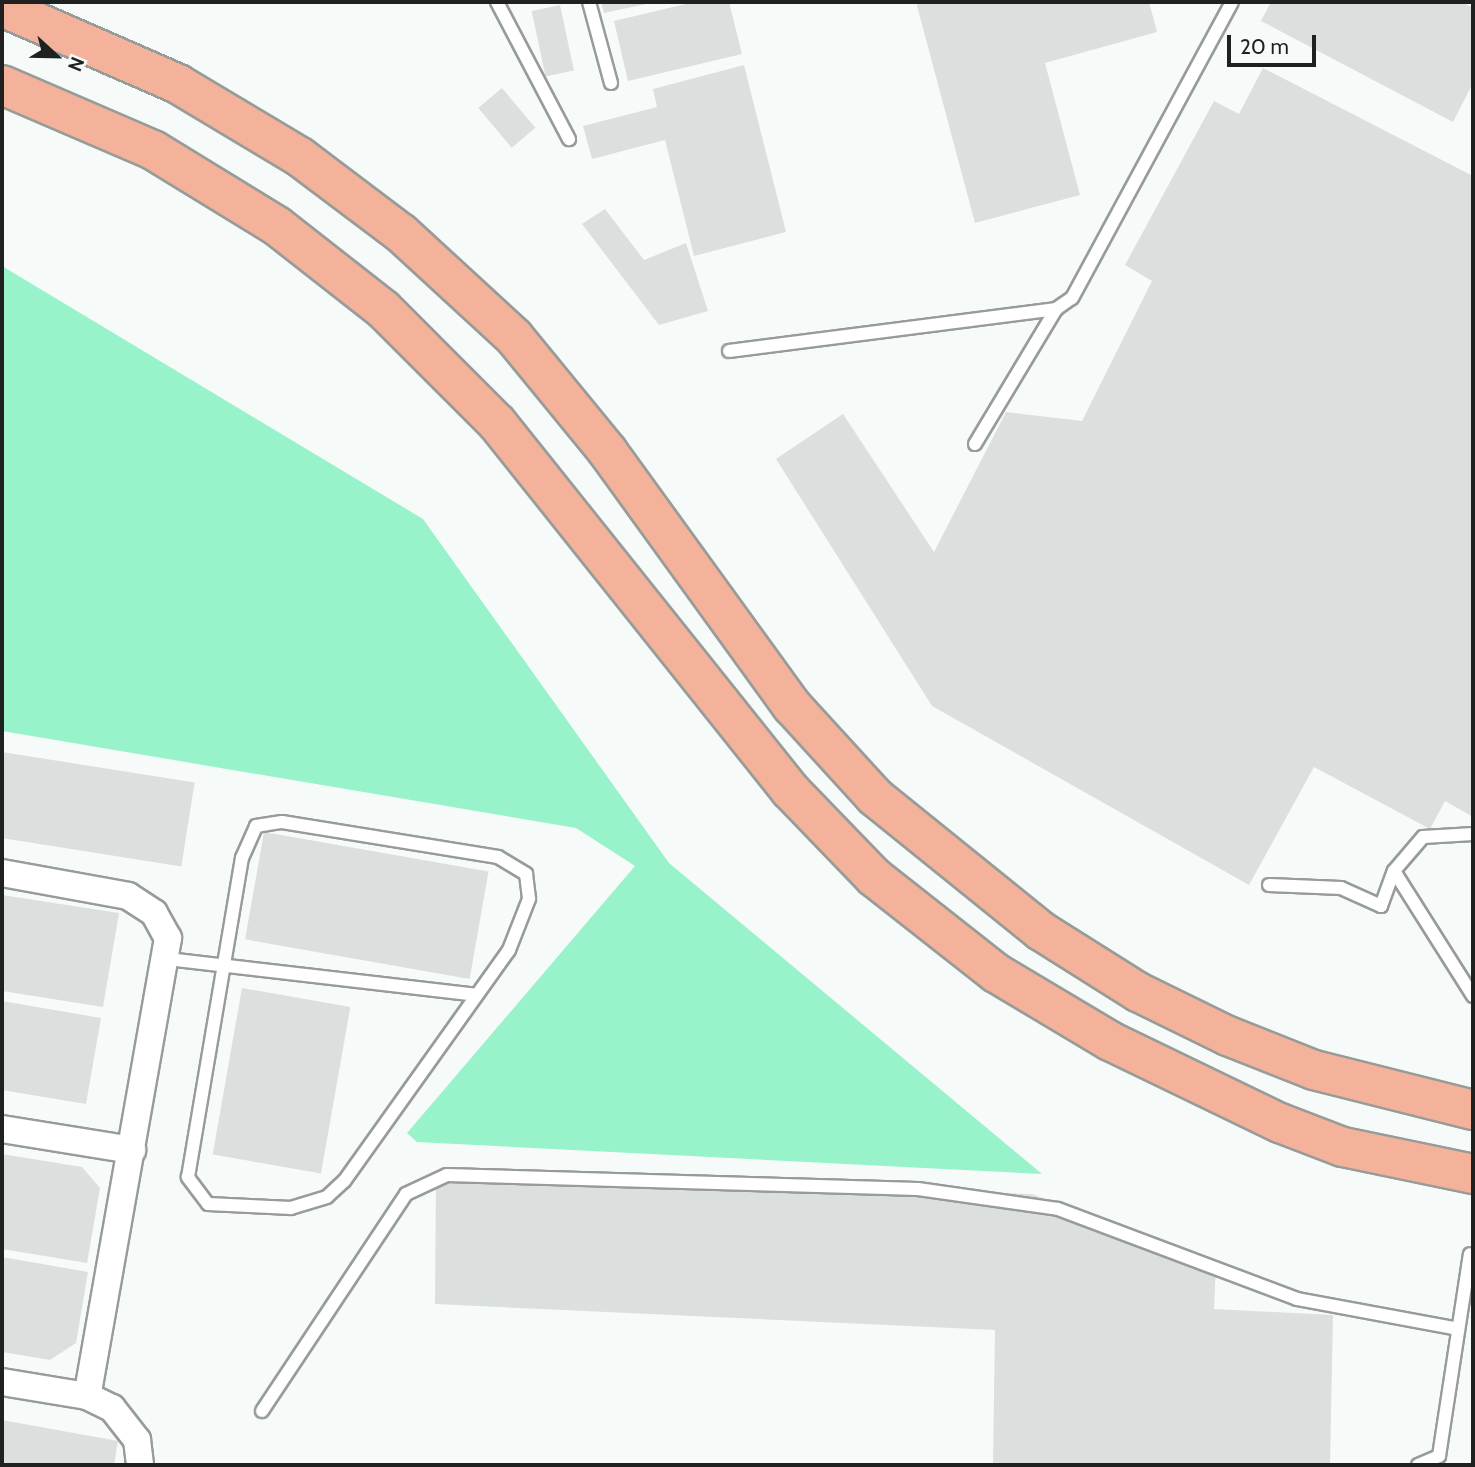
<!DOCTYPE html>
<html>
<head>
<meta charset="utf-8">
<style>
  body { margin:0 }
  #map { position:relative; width:1475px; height:1467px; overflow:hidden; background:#f6fbf9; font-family:Cabin,sans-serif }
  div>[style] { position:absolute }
  .green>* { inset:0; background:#98f3cb }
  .building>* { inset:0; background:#dbe0de; transform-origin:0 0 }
  .roads { filter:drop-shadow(2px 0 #979c99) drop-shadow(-2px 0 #979c99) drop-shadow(0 2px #979c99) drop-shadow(0 -2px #979c99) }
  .service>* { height:12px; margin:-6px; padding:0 6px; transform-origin:6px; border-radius:6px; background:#fff }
  .minor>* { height:26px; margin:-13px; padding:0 13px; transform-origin:13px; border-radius:13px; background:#fff }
  .motorway>* { height:38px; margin:-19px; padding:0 19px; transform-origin:19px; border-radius:19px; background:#f5b29b }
  span { translate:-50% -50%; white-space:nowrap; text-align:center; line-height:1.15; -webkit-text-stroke:5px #f6fbf9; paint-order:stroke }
  .frame { position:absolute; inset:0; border:4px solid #1f2120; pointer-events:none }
  .north { position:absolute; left:21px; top:21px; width:70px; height:70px; -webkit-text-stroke:5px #f6fbf9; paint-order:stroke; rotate:112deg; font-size:19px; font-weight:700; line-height:28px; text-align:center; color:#1f2120 }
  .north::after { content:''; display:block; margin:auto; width:24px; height:32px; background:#1f2120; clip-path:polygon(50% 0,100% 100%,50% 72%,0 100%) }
  .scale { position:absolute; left:1227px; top:35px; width:89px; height:32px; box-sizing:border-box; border:4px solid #1f2120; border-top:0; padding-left:9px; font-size:21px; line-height:24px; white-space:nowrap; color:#1f2120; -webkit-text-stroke:5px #f6fbf9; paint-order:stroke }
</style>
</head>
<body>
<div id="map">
  <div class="green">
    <i style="clip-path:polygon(2px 266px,423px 519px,669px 863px,1042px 1174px,417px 1142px,407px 1133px,635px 866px,576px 828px,2px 731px)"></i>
  </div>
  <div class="building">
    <i style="clip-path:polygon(601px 2px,651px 2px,651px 3px,604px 13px)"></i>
    <i style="clip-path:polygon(694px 2px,729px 2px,742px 54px,628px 81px,614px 21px)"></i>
    <i style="clip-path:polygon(916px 2px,1149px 2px,1157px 32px,1045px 63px,1080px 195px,975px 223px)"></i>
    <i style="clip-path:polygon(1271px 2px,1462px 2px,1473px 8px,1473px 83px,1453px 122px,1261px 21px)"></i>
    <i style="left:560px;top:5px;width:67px;height:29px;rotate:78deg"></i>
    <i style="clip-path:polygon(744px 65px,786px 232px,694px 256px,665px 140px,592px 159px,583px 126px,657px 107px,653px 89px)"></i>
    <i style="clip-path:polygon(1263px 68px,1473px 176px,1473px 817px,1445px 801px,1430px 829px,1314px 767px,1249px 885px,932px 706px,776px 459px,843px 414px,934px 552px,1006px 412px,1082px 421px,1152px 281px,1125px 265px,1214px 101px,1239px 114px)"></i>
    <i style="left:502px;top:88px;width:52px;height:31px;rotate:50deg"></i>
    <i style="clip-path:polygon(605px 209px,644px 260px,686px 243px,708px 311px,659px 325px,582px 224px)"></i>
    <i style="left:2px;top:752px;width:195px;height:85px;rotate:9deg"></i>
    <i style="left:264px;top:832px;width:228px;height:109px;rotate:10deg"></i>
    <i style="clip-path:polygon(2px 895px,119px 913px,103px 1007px,2px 991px)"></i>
    <i style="left:242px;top:988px;width:110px;height:169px;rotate:10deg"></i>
    <i style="clip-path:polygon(2px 1001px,101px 1018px,86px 1104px,2px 1090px)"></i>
    <i style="clip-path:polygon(2px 1154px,82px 1167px,100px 1188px,87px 1263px,2px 1249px)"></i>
    <i style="clip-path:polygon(436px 1171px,1032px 1194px,1216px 1266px,1214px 1309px,1333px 1315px,1330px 1465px,993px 1463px,995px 1330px,435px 1304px)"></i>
    <i style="clip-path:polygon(2px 1257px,88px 1272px,76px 1343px,50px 1360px,2px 1352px)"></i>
    <i style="clip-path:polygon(2px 1420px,118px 1441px,114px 1465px,2px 1465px)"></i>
  </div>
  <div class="roads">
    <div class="service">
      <i style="left:497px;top:2px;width:155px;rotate:62.3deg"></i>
      <i style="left:589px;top:2px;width:84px;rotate:74.8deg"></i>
      <i style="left:729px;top:351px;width:330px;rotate:-7.3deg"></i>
      <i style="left:975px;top:444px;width:157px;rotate:-59deg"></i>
      <i style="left:1056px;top:309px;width:19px;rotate:-35deg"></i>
      <i style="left:1072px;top:298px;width:336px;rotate:-61.6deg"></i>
      <i style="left:282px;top:822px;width:219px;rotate:9.2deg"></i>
      <i style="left:498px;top:857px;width:33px;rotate:31deg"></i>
      <i style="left:526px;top:874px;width:25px;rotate:83deg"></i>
      <i style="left:529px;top:899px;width:55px;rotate:111.4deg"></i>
      <i style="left:509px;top:950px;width:284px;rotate:125.5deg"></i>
      <i style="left:344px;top:1181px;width:23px;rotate:137deg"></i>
      <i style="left:327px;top:1197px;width:38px;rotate:163deg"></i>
      <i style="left:291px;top:1208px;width:83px;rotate:-177.2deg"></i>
      <i style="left:208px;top:1204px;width:34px;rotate:-127deg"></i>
      <i style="left:188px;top:1177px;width:324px;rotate:-80.4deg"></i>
      <i style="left:242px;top:858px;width:35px;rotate:-66deg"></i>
      <i style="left:256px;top:826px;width:26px;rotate:-9deg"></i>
      <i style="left:1473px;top:834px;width:50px;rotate:176.6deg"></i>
      <i style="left:1423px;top:837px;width:45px;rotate:130.5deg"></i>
      <i style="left:1394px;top:871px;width:148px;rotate:57.7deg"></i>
      <i style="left:1269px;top:885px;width:72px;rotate:2.4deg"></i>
      <i style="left:1341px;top:888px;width:44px;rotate:24.2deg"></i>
      <i style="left:1381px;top:906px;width:37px;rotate:-70deg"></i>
      <i style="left:167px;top:959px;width:311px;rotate:6.6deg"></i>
      <i style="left:262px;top:1411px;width:260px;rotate:-56.4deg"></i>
      <i style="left:406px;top:1194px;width:45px;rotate:-24.9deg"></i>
      <i style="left:447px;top:1175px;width:471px;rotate:1.7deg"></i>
      <i style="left:918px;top:1189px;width:141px;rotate:8.1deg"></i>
      <i style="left:1058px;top:1209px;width:255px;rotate:20.6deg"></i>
      <i style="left:1297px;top:1299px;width:160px;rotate:10.5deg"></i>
      <i style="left:1418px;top:1465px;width:23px;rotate:-23deg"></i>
      <i style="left:1439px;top:1456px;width:204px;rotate:-81.3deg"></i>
    </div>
    <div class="minor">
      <i style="left:2px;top:873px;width:128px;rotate:10.3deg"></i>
      <i style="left:128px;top:896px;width:31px;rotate:33deg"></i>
      <i style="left:154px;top:913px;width:29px;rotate:61deg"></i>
      <i style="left:168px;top:938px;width:465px;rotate:100deg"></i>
      <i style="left:2px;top:1129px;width:132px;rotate:9.2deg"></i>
      <i style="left:2px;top:1382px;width:86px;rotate:9.4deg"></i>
      <i style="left:87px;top:1396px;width:28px;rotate:26deg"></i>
      <i style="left:112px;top:1408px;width:41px;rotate:52deg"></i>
      <i style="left:137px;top:1440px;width:25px;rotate:83deg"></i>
    </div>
    <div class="motorway">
      <i style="left:2px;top:7px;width:192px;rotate:23.6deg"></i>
      <i style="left:178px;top:84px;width:142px;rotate:30.9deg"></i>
      <i style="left:300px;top:157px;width:126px;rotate:37deg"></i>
      <i style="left:401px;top:233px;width:154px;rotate:42.6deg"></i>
      <i style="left:514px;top:337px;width:149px;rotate:50.7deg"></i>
      <i style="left:608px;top:452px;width:314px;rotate:54.1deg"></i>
      <i style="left:792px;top:706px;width:123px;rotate:47.6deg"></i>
      <i style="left:875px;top:797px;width:213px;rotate:38.9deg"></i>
      <i style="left:1041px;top:931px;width:115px;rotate:32.2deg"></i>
      <i style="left:1138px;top:992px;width:100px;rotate:26.1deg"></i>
      <i style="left:1228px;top:1036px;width:92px;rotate:21.6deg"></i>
      <i style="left:1314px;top:1070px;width:164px;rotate:14.1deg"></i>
      <i style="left:2px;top:85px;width:164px;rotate:23.3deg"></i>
      <i style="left:153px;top:150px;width:145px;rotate:31.5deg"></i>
      <i style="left:277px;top:226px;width:135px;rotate:38.1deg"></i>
      <i style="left:383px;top:309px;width:161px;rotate:45deg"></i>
      <i style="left:497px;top:423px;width:470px;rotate:51.4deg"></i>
      <i style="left:790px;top:790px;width:121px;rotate:46deg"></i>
      <i style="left:874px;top:877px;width:155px;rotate:38.2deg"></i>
      <i style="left:996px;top:973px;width:133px;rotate:30.8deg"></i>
      <i style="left:1110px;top:1041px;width:189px;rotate:25.8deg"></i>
      <i style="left:1280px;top:1123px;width:67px;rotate:20.9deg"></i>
      <i style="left:1343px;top:1147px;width:133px;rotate:11.7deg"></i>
    </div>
  </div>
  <div class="frame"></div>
  <div class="north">N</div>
  <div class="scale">20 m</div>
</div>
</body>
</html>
